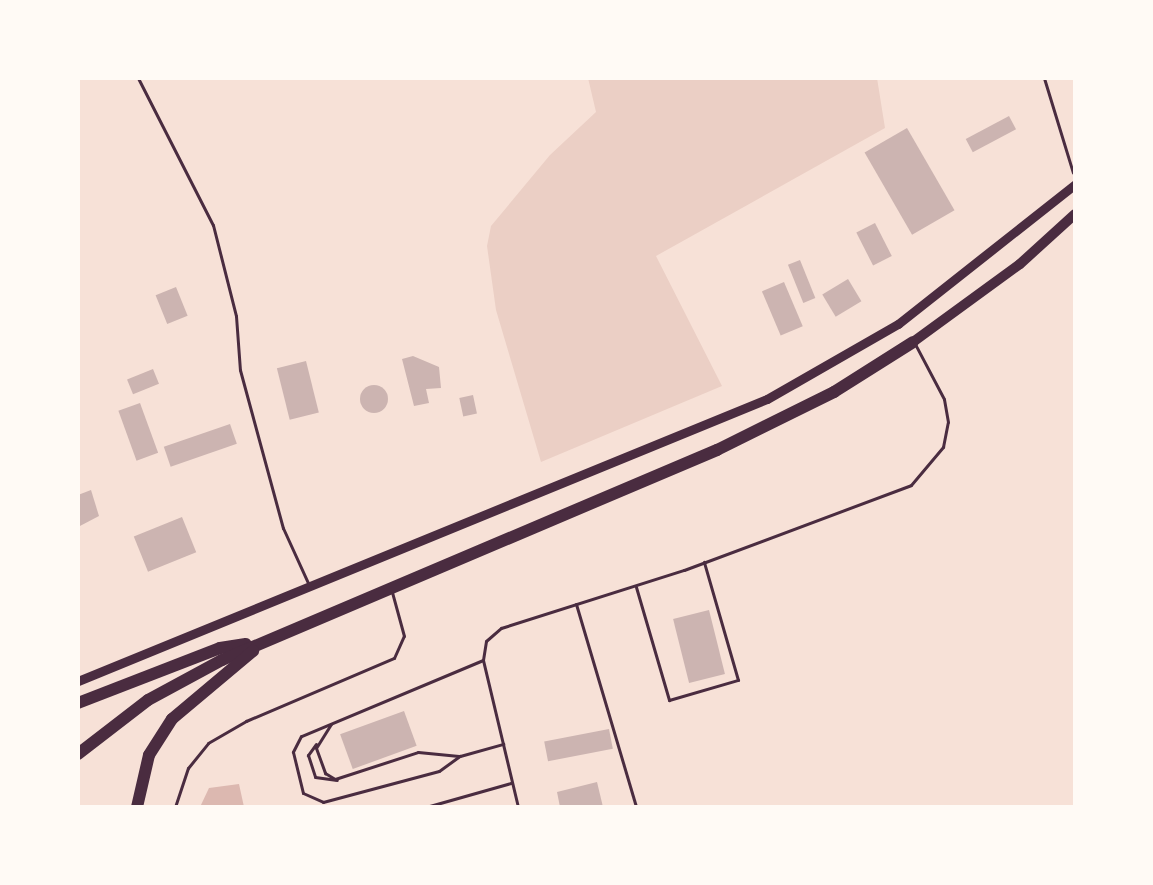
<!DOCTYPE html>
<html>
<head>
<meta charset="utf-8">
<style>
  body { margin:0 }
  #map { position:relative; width:1153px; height:885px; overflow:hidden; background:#f7e1d7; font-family:"Asap Condensed",sans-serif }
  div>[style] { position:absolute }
  .green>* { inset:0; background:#ebcfc5 }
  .water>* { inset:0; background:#dcb8b0 }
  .building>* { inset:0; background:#ccb4b1; transform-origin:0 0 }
  .round { border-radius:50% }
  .path>* { height:3px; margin:-1.5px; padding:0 1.5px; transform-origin:1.5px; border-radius:1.5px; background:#4a2c40 }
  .service>* { height:3px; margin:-1.5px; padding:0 1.5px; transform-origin:1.5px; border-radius:1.5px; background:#4a2c40 }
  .tertiary>* { height:9px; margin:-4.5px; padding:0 4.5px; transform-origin:4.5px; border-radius:4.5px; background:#4a2c40 }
  .secondary>* { height:10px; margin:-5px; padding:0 5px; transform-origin:5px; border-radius:5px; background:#4a2c40 }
  .motorway>* { height:12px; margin:-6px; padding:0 6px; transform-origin:6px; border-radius:6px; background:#4a2c40 }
  span { translate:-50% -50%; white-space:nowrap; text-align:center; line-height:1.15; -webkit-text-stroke:7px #fffaf5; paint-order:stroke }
  .frame { position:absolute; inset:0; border:80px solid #fffaf5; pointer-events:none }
</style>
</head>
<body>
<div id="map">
  <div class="green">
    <i style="clip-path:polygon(588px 78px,877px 78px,885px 128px,656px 256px,722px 386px,541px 462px,496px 310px,487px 246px,491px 226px,550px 155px,596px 112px)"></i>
  </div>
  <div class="water">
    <i style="clip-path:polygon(239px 784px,244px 807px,200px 807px,209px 788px)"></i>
  </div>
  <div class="building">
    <i style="left:1009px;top:116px;width:15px;height:49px;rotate:62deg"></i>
    <i style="left:907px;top:128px;width:95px;height:49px;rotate:60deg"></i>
    <i style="left:875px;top:223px;width:37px;height:21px;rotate:63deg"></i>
    <i style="left:800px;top:260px;width:41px;height:13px;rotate:68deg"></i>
    <i style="left:848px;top:279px;width:26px;height:30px;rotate:59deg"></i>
    <i style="left:784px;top:282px;width:48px;height:24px;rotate:67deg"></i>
    <i style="left:176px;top:287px;width:31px;height:22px;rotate:68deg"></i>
    <i style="clip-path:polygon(413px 356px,439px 367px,441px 388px,426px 389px,429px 403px,414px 406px,402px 359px)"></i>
    <i style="left:306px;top:361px;width:53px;height:30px;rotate:76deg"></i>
    <i style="left:153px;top:369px;width:16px;height:28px;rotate:68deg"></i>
    <i class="round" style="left:360px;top:385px;width:28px;height:28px"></i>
    <i style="left:473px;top:395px;width:19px;height:14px;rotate:78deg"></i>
    <i style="left:140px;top:403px;width:53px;height:23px;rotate:70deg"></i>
    <i style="left:230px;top:424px;width:21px;height:70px;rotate:71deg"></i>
    <i style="clip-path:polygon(91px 490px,99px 516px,78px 527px,78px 495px)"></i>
    <i style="left:182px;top:517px;width:38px;height:52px;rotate:68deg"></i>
    <i style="left:709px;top:610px;width:66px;height:37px;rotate:76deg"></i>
    <i style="left:404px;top:711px;width:37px;height:68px;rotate:70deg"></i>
    <i style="left:609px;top:729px;width:20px;height:66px;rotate:79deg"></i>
    <i style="clip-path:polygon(597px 782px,603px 807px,560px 807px,557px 792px)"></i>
  </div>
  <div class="path">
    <i style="left:1044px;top:78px;width:99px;rotate:73deg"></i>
  </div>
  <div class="service">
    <i style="left:138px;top:78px;width:165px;rotate:63deg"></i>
    <i style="left:213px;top:225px;width:94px;rotate:75.8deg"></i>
    <i style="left:236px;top:316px;width:54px;rotate:85.8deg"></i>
    <i style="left:240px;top:370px;width:164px;rotate:74.8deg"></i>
    <i style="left:283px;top:528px;width:63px;rotate:65.5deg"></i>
    <i style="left:636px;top:587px;width:118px;rotate:73.7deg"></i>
    <i style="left:669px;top:700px;width:72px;rotate:-16.2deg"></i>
    <i style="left:738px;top:680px;width:123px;rotate:-106.1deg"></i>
    <i style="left:576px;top:604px;width:212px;rotate:73.5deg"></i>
    <i style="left:483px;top:660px;width:197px;rotate:157.3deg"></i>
    <i style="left:301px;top:736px;width:18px;rotate:117deg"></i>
    <i style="left:293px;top:752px;width:42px;rotate:76.3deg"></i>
    <i style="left:303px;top:793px;width:22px;rotate:24deg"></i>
    <i style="left:323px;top:802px;width:120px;rotate:-15deg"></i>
    <i style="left:439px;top:771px;width:26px;rotate:-36deg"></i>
    <i style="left:460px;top:756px;width:45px;rotate:-15.6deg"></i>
    <i style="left:331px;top:724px;width:28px;rotate:122deg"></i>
    <i style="left:316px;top:748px;width:27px;rotate:70deg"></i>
    <i style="left:325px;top:773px;width:12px;rotate:31deg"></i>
    <i style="left:335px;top:779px;width:87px;rotate:-18deg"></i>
    <i style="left:418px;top:752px;width:41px;rotate:5.6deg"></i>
    <i style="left:316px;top:744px;width:14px;rotate:126deg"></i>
    <i style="left:308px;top:755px;width:23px;rotate:72deg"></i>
    <i style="left:315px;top:777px;width:22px;rotate:8deg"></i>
    <i style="left:175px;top:807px;width:41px;rotate:-71.6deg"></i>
    <i style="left:188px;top:768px;width:32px;rotate:-51deg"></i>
    <i style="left:208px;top:743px;width:44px;rotate:-30.1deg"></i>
    <i style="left:246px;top:721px;width:161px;rotate:-23.1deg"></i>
    <i style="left:394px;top:658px;width:24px;rotate:-66deg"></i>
    <i style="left:404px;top:636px;width:46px;rotate:-105.3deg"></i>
    <i style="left:426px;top:807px;width:88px;rotate:-15.8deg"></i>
    <i style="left:518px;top:807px;width:151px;rotate:-103.4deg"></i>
    <i style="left:483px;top:660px;width:19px;rotate:-81deg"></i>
    <i style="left:486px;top:641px;width:20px;rotate:-41deg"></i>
    <i style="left:501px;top:628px;width:192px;rotate:-17.6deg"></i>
    <i style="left:684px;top:570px;width:242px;rotate:-20.5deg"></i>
    <i style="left:911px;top:485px;width:50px;rotate:-49.9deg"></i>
    <i style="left:943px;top:447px;width:25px;rotate:-79deg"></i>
    <i style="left:948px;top:422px;width:23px;rotate:-100deg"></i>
    <i style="left:944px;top:399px;width:60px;rotate:-117.8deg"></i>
  </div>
  <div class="tertiary">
    <i style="left:78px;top:681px;width:744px;rotate:-22.26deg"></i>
    <i style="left:767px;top:399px;width:151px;rotate:-29.8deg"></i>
    <i style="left:898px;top:324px;width:226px;rotate:-38.3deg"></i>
  </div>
  <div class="secondary">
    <i style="left:913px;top:342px;width:132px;rotate:-36.1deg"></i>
    <i style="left:1020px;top:264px;width:74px;rotate:-42.3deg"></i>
  </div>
  <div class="motorway">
    <i style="left:78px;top:703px;width:152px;rotate:-21.2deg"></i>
    <i style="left:220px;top:648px;width:26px;rotate:-9deg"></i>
    <i style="left:78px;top:754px;width:88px;rotate:-37.6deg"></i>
    <i style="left:148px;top:700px;width:84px;rotate:-28.4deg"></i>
    <i style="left:222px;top:660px;width:538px;rotate:-22.99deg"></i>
    <i style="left:717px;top:450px;width:131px;rotate:-26.4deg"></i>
    <i style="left:834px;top:392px;width:93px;rotate:-32.3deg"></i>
    <i style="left:137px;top:807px;width:53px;rotate:-77deg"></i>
    <i style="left:149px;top:755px;width:43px;rotate:-57.4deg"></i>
    <i style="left:172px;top:719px;width:106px;rotate:-40deg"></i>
  </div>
  <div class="frame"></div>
</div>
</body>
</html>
